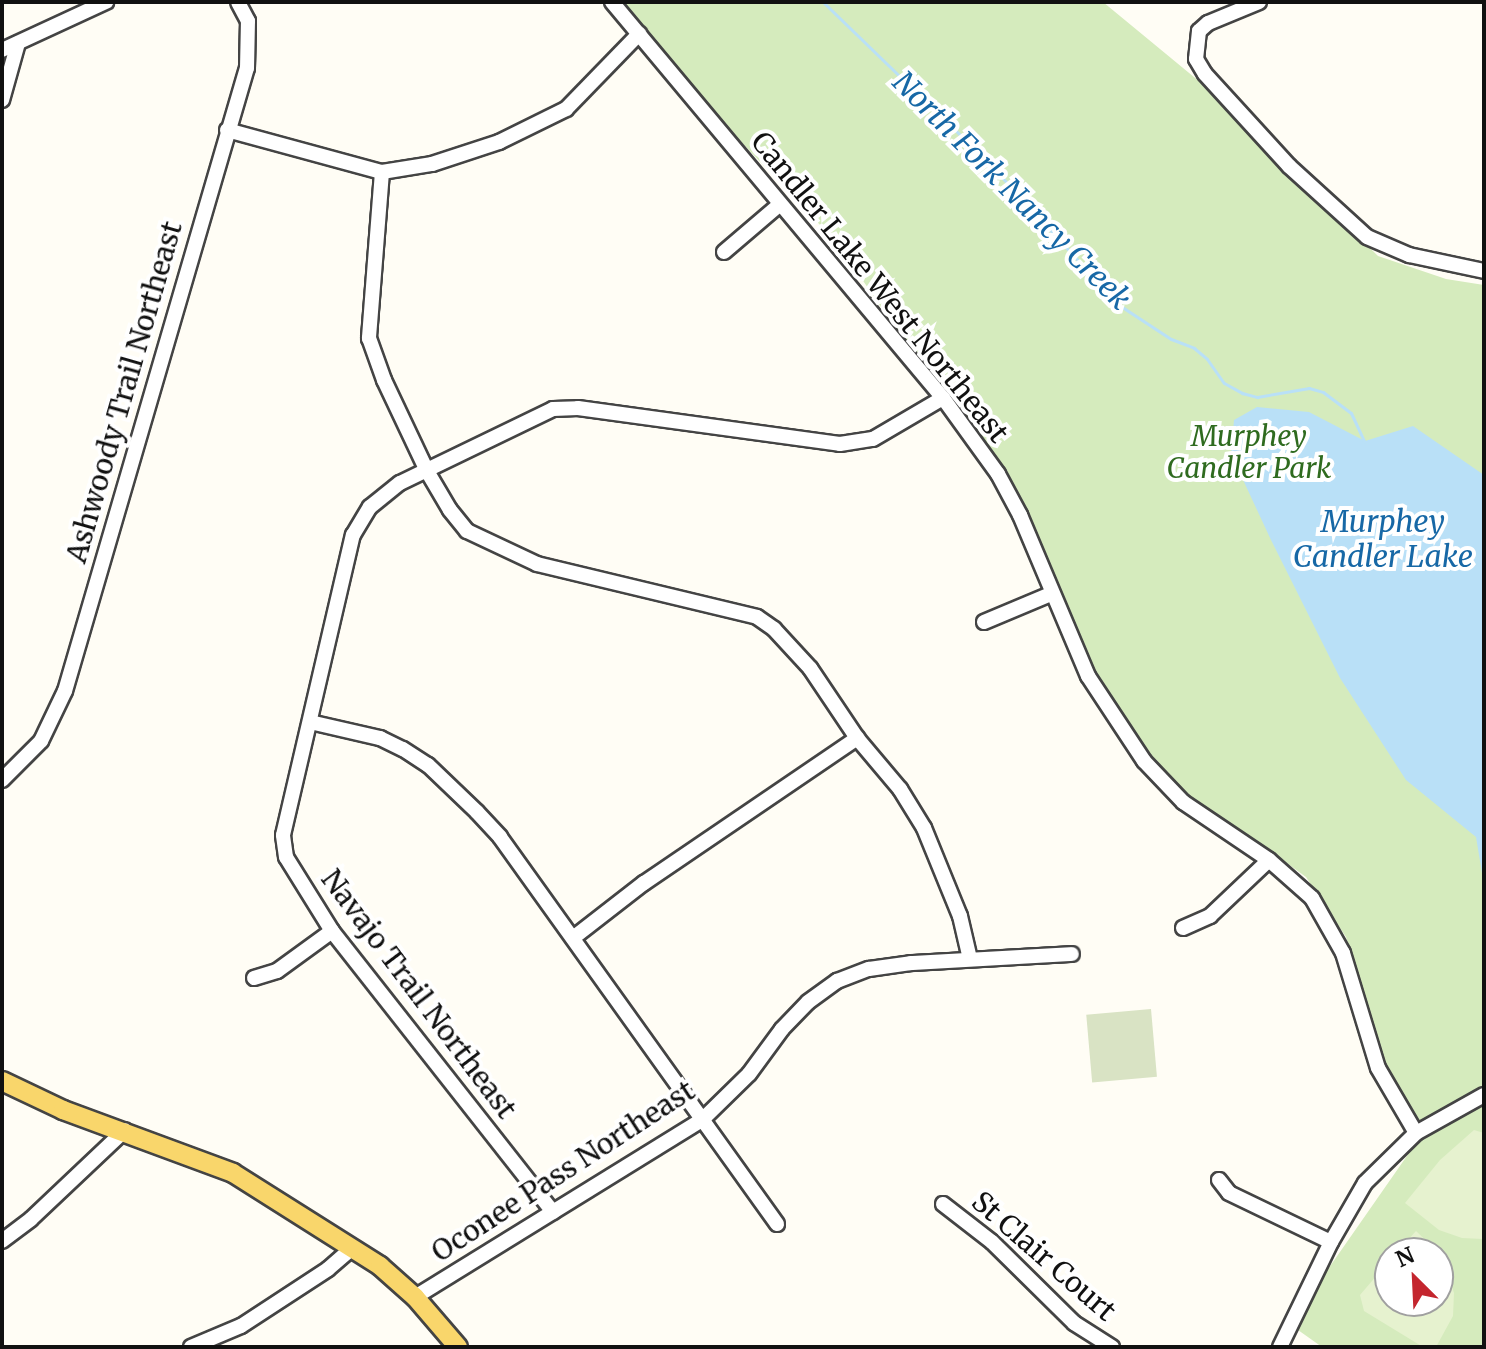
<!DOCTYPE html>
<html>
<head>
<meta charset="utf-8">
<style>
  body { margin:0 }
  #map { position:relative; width:1486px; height:1349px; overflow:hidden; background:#fffdf5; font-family:Merriweather,serif }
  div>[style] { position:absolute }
  .green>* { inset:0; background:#d5ebbd }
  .cemetery>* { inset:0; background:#d9e3c4; transform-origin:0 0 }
  .pitch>* { inset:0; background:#e6f2cf }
  .water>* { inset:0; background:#b9e0f7 }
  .stream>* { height:3px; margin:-1.5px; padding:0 1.5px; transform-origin:1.5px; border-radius:1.5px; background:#b9e0f7 }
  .roads { filter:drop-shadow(2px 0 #444) drop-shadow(-2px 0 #444) drop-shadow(0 2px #444) drop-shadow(0 -2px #444) }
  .minor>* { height:14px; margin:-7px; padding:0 7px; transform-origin:7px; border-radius:7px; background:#fff }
  .major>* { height:18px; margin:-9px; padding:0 9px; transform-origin:9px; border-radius:9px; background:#f9d66b }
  span { translate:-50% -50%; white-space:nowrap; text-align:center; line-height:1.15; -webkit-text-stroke:8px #fff; paint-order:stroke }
  .street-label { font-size:28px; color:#111 }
  .park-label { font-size:28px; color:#2f6b1f; font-style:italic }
  .water-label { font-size:30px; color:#1768a6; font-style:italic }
  .frame { position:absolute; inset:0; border:4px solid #111; pointer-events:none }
  .north { position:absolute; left:1374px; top:1237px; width:80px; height:80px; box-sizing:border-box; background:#fff; border:2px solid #a0a0a0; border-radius:50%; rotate:336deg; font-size:22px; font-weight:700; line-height:32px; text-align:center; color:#111 }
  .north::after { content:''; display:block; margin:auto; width:28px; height:36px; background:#c4262e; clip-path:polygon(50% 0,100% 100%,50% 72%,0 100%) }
</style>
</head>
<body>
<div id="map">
  <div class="green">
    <i style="clip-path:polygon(evenodd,622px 2px,1103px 2px,1217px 96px,1378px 256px,1446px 279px,1484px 285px,1484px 1347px,1322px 1347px,1298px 1330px,1326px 1272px,1425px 1130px,1397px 1096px,1368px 1018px,1346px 937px,1306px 877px,1256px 841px,1192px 811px,1125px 736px,1096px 684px,1035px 548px,973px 444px,839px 245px,657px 53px,622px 2px,1390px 1253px,1438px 1253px,1438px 1301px,1390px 1301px,1390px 1253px)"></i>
  </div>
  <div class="cemetery">
    <i style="left:1151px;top:1009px;width:68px;height:65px;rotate:85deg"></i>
  </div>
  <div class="pitch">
    <i style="clip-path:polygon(1474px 1130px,1484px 1133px,1483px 1239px,1462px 1238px,1439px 1230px,1405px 1203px,1440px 1160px)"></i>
    <i style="clip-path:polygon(1416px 1231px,1442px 1256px,1454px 1293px,1453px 1316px,1436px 1347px,1423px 1347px,1364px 1311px,1360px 1295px,1390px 1260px,1390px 1301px,1438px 1301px,1438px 1253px,1396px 1253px)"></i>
  </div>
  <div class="water">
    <i style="clip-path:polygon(1257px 407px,1309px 412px,1365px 441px,1413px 426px,1484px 475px,1484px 885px,1476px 837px,1406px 780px,1340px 678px,1271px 540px,1231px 454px,1234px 420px)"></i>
  </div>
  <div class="stream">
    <i style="left:823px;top:2px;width:227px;rotate:44.1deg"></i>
    <i style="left:986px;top:160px;width:197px;rotate:47.5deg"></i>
    <i style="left:1119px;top:305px;width:62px;rotate:33.2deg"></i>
    <i style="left:1171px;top:339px;width:25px;rotate:21deg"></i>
    <i style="left:1194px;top:348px;width:17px;rotate:40deg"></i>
    <i style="left:1207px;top:359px;width:29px;rotate:55deg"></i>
    <i style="left:1224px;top:383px;width:21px;rotate:29deg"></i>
    <i style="left:1242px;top:393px;width:16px;rotate:15deg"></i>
    <i style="left:1257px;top:397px;width:53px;rotate:-9.8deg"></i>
    <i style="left:1309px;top:388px;width:15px;rotate:16deg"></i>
    <i style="left:1323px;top:392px;width:35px;rotate:37deg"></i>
    <i style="left:1351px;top:413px;width:31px;rotate:65deg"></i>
  </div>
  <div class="roads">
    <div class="minor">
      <i style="left:612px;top:2px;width:516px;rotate:50.11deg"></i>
      <i style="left:943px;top:398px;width:94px;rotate:54.1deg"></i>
      <i style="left:998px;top:474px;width:47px;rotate:61.8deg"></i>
      <i style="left:1020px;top:515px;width:175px;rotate:67.1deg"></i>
      <i style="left:1088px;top:676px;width:102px;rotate:56.6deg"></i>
      <i style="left:1144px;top:761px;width:57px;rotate:46.4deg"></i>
      <i style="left:1183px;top:802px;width:104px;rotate:34deg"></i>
      <i style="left:1269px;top:860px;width:57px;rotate:41.5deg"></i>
      <i style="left:1312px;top:898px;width:63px;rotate:60.6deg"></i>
      <i style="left:1343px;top:953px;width:120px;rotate:73.1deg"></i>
      <i style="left:1378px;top:1068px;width:75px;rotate:59.7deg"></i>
      <i style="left:1259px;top:2px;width:55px;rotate:157.6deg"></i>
      <i style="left:1208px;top:23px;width:12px;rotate:138deg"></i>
      <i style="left:1199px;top:31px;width:28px;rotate:96deg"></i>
      <i style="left:1196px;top:59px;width:17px;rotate:59deg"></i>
      <i style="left:1205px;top:74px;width:125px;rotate:47.6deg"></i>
      <i style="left:1289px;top:166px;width:105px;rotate:42.3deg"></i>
      <i style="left:1367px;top:237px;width:46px;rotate:23.2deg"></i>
      <i style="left:1409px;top:255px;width:77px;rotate:12deg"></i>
      <i style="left:2px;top:50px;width:115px;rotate:-24.8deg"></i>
      <i style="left:2px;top:100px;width:59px;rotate:-74.3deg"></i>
      <i style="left:227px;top:130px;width:161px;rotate:15.2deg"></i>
      <i style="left:382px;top:172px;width:51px;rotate:-9.1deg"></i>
      <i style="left:432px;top:164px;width:71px;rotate:-18.2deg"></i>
      <i style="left:499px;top:142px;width:75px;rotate:-26.2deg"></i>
      <i style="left:566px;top:109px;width:105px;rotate:-45.8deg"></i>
      <i style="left:382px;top:172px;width:167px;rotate:94.5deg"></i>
      <i style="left:369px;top:338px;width:45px;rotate:70.3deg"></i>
      <i style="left:384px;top:380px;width:101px;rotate:64.7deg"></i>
      <i style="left:427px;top:471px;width:45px;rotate:59.5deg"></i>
      <i style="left:450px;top:510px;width:27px;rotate:51deg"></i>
      <i style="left:467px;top:531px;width:77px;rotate:25.2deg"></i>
      <i style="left:537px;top:564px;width:226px;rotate:13.5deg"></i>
      <i style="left:757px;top:617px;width:21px;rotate:35deg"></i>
      <i style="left:774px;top:629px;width:53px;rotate:47.3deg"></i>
      <i style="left:810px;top:668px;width:84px;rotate:56.1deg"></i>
      <i style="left:857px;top:738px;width:67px;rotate:49.9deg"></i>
      <i style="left:900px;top:789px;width:46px;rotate:58.4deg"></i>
      <i style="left:924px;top:828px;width:95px;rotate:67.8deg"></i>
      <i style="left:960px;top:916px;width:44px;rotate:76.9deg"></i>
      <i style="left:724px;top:252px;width:72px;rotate:-40.5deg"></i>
      <i style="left:984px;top:622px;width:73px;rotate:-22.7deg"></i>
      <i style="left:310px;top:722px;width:72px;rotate:12.9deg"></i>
      <i style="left:380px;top:738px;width:25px;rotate:26deg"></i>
      <i style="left:403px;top:749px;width:30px;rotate:33deg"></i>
      <i style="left:428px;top:765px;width:68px;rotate:43.8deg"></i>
      <i style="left:477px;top:812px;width:34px;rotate:47deg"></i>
      <i style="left:500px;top:837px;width:476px;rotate:54.4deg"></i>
      <i style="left:2px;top:780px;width:55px;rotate:-45deg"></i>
      <i style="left:41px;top:741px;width:55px;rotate:-64.4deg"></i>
      <i style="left:65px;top:691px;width:649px;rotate:-73.72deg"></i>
      <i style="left:247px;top:68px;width:47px;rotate:-88.8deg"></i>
      <i style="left:248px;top:21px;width:21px;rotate:-118deg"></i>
      <i style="left:1183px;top:928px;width:30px;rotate:-24deg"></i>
      <i style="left:1210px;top:916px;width:81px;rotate:-43.5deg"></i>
      <i style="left:573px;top:938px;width:90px;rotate:-37.8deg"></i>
      <i style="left:644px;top:883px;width:258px;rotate:-34.2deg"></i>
      <i style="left:254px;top:978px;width:24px;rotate:-17deg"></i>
      <i style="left:277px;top:971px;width:68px;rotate:-36deg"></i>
      <i style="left:1219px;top:1180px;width:16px;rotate:52deg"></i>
      <i style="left:1229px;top:1193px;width:113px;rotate:25.7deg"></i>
      <i style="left:943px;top:1204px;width:62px;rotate:37.8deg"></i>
      <i style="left:992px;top:1242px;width:115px;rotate:44.6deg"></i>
      <i style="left:1074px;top:1323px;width:45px;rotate:32.3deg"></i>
      <i style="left:553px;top:1212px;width:357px;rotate:-128.2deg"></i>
      <i style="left:332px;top:931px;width:87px;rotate:-121.9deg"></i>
      <i style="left:286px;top:857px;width:22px;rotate:-98deg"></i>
      <i style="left:283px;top:835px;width:308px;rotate:-76.9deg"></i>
      <i style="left:353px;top:535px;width:33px;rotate:-59deg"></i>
      <i style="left:370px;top:507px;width:38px;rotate:-39deg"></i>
      <i style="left:400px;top:483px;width:170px;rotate:-25.8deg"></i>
      <i style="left:553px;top:409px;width:25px;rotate:-2deg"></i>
      <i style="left:578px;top:408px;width:264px;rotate:7.8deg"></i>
      <i style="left:840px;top:444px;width:33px;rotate:-9deg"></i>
      <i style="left:873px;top:439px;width:81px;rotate:-30.4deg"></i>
      <i style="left:2px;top:1241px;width:36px;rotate:-37deg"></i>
      <i style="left:31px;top:1219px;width:129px;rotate:-43.4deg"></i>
      <i style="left:415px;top:1297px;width:339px;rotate:-31.7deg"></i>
      <i style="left:703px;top:1119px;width:64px;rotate:-44.4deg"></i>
      <i style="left:749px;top:1074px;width:56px;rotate:-53.7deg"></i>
      <i style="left:782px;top:1029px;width:37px;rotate:-46deg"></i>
      <i style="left:808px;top:1002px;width:36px;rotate:-36deg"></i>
      <i style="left:837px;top:981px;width:34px;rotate:-21deg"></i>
      <i style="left:869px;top:969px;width:42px;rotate:-8.1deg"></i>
      <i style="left:911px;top:963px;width:161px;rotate:-3.2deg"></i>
      <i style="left:191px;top:1347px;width:54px;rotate:-22.8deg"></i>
      <i style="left:241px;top:1326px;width:104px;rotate:-33.2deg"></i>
      <i style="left:328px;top:1269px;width:33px;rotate:-41deg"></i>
      <i style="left:1280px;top:1347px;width:117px;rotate:-64.1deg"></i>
      <i style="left:1331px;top:1242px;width:68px;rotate:-60deg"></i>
      <i style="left:1365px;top:1183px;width:71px;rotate:-44.4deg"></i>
      <i style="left:1416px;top:1133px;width:78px;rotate:-29.2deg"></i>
    </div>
    <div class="major">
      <i style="left:2px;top:1081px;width:68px;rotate:25.4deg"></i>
      <i style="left:63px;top:1110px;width:181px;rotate:20.3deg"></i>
      <i style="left:233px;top:1173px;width:174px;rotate:32.3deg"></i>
      <i style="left:380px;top:1266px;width:47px;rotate:41.5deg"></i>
      <i style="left:415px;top:1297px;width:66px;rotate:49.3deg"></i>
    </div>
  </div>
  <div class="street-label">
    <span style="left:880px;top:287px;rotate:51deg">Candler Lake West Northeast</span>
    <span style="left:124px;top:392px;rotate:-74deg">Ashwoody Trail Northeast</span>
    <span style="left:419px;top:994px;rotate:53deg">Navajo Trail Northeast</span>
    <span style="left:563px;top:1171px;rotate:-33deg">Oconee Pass Northeast</span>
    <span style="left:1044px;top:1256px;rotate:41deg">St Clair Court</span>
  </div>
  <div class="park-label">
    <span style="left:1249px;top:452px">Murphey<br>Candler Park</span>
  </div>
  <div class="water-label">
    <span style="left:1012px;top:190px;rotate:45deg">North Fork Nancy Creek</span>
    <span style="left:1383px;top:538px">Murphey<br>Candler Lake</span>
  </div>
  <div class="frame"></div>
  <div class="north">N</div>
</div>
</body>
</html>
